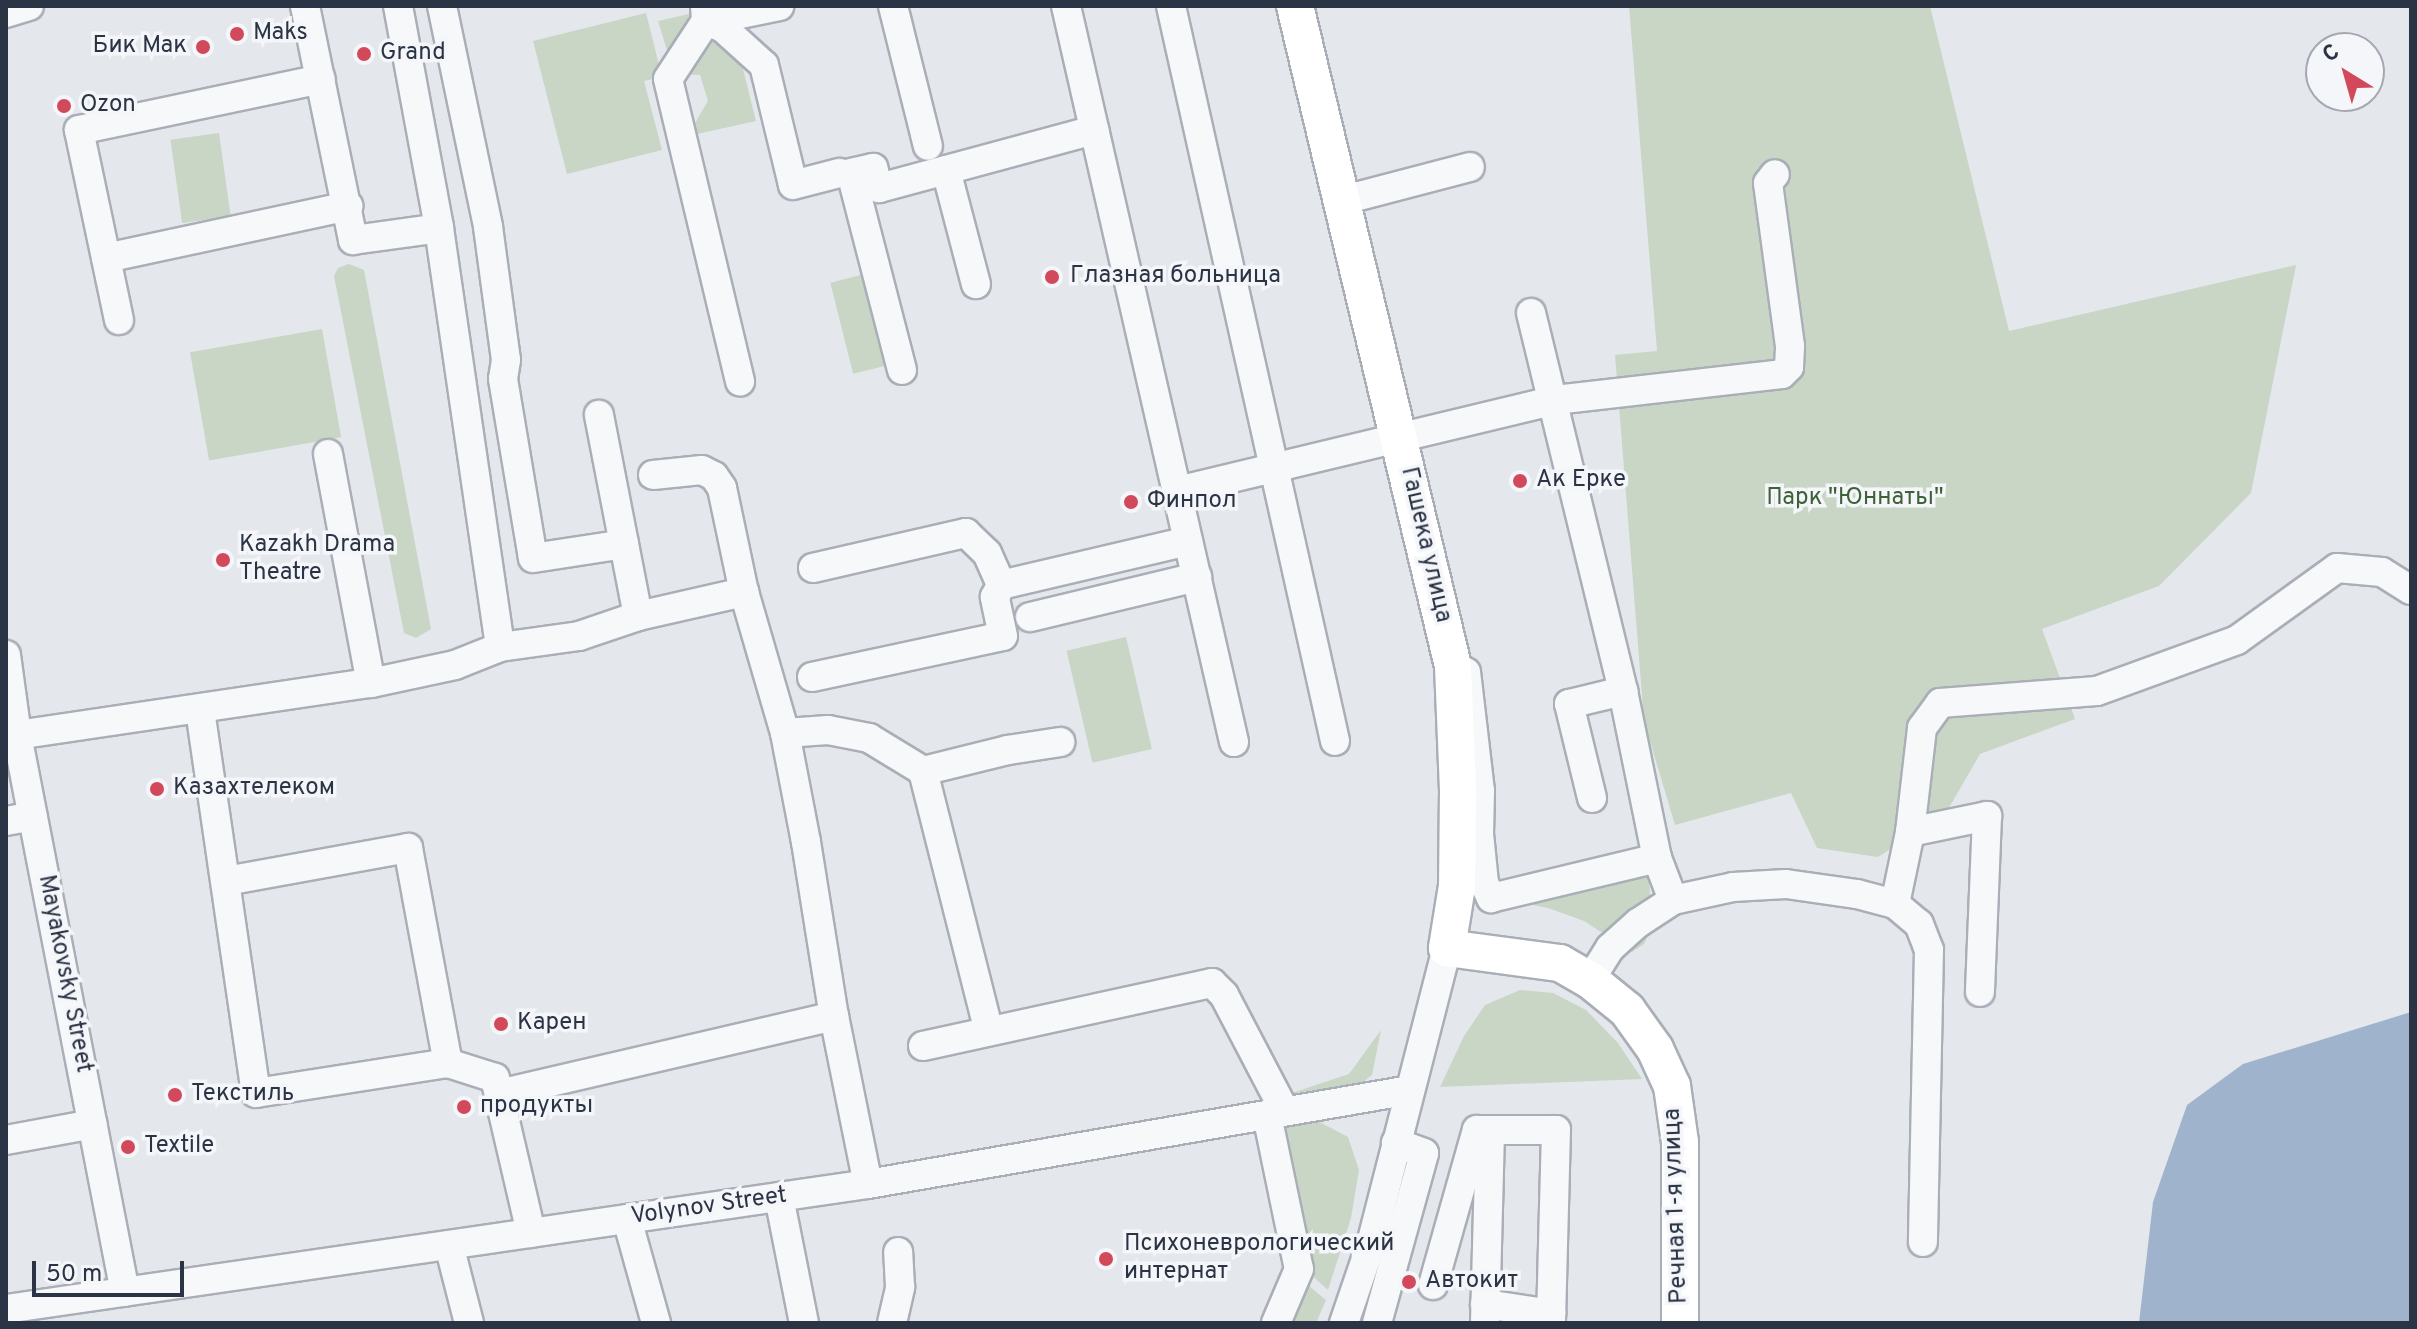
<!DOCTYPE html>
<html>
<head>
<meta charset="utf-8">
<style>
  body { margin:0 }
  #map { position:relative; width:2417px; height:1329px; overflow:hidden; background:#e4e7ec; font-family:Overpass,sans-serif }
  div>[style] { position:absolute }
  .green>* { inset:0; background:#c9d6c5; transform-origin:0 0 }
  .water>* { inset:0; background:#9fb4cc }
  .roads { filter:drop-shadow(2px 0 #a9aeb7) drop-shadow(-2px 0 #a9aeb7) drop-shadow(0 2px #a9aeb7) drop-shadow(0 -2px #a9aeb7) }
  .minor>* { height:28px; margin:-14px; padding:0 14px; transform-origin:14px; border-radius:14px; background:#f7f8fa }
  .major>* { height:36px; margin:-18px; padding:0 18px; transform-origin:18px; border-radius:18px; background:#fff }
  .dots>* { width:22px; height:22px; translate:-50% -50%; box-sizing:border-box; border:4px solid #f4f6f9; border-radius:50% }
  span { translate:-50% -50%; white-space:nowrap; text-align:center; line-height:1.15; -webkit-text-stroke:7px #f4f6f9; paint-order:stroke }
  .poi-label { font-size:24px; color:#2b3445 }
  .left { translate:0 -50%; text-align:left }
  .right { translate:-100% -50%; text-align:right }
  .park-label { font-size:24px; color:#3f6138 }
  .street-label { font-size:24px; color:#2b3445 }
  .frame { position:absolute; inset:0; border:8px solid #2b3445; pointer-events:none }
  .north { position:absolute; left:2305px; top:32px; width:80px; height:80px; box-sizing:border-box; background:#f4f6f9; border:2px solid #a4a8b1; border-radius:50%; rotate:323deg; font-size:22px; font-weight:700; line-height:32px; text-align:center; color:#2b3445 }
  .north::after { content:''; display:block; margin:auto; width:28px; height:36px; background:#d1495b; clip-path:polygon(50% 0,100% 100%,50% 72%,0 100%) }
  .scale { position:absolute; left:32px; top:1261px; width:152px; height:36px; box-sizing:border-box; border:4px solid #2b3445; border-top:0; padding-left:10px; font-size:24px; line-height:28px; white-space:nowrap; color:#2b3445; -webkit-text-stroke:6px #f4f6f9; paint-order:stroke }
</style>
</head>
<body>
<div id="map">
  <div class="green">
    <i style="clip-path:polygon(1629px 6px,1930px 6px,2009px 331px,2296px 265px,2251px 493px,2159px 586px,2042px 629px,2075px 719px,1980px 754px,1946px 813px,1878px 857px,1817px 848px,1791px 793px,1675px 825px,1644px 721px,1615px 355px,1657px 351px)"></i>
    <i style="clip-path:polygon(646px 13px,662px 77px,644px 81px,662px 150px,567px 174px,533px 41px)"></i>
    <i style="clip-path:polygon(689px 14px,686px 27px,670px 60px,658px 21px)"></i>
    <i style="clip-path:polygon(716px 33px,741px 61px,756px 121px,697px 134px,695px 123px,708px 101px,700px 75px,684px 74px,686px 66px)"></i>
    <i style="left:219px;top:133px;width:84px;height:49px;rotate:82deg"></i>
    <i style="clip-path:polygon(349px 264px,364px 270px,431px 629px,416px 638px,404px 633px,334px 276px,338px 268px)"></i>
    <i style="left:873px;top:272px;width:94px;height:44px;rotate:76deg"></i>
    <i style="left:322px;top:329px;width:110px;height:134px;rotate:80deg"></i>
    <i style="left:1126px;top:637px;width:115px;height:61px;rotate:77deg"></i>
    <i style="clip-path:polygon(1649px 869px,1651px 929px,1644px 944px,1632px 952px,1584px 921px,1548px 908px,1503px 899px)"></i>
    <i style="clip-path:polygon(1520px 990px,1553px 993px,1586px 1010px,1618px 1043px,1642px 1079px,1440px 1087px,1464px 1036px,1485px 1005px)"></i>
    <i style="clip-path:polygon(1381px 1030px,1372px 1075px,1362px 1083px,1289px 1094px,1349px 1074px)"></i>
    <i style="clip-path:polygon(1314px 1119px,1348px 1137px,1359px 1170px,1351px 1218px,1328px 1290px,1306px 1270px,1277px 1121px)"></i>
    <i style="clip-path:polygon(1303px 1281px,1326px 1300px,1316px 1323px,1285px 1323px)"></i>
  </div>
  <div class="water">
    <i style="clip-path:polygon(2411px 1012px,2411px 1323px,2139px 1323px,2153px 1202px,2187px 1105px,2243px 1064px)"></i>
  </div>
  <div class="roads">
    <div class="minor">
      <i style="left:305px;top:6px;width:239px;rotate:78.4deg"></i>
      <i style="left:353px;top:240px;width:87px;rotate:-7.9deg"></i>
      <i style="left:439px;top:228px;width:423px;rotate:81.7deg"></i>
      <i style="left:398px;top:6px;width:226px;rotate:79.5deg"></i>
      <i style="left:442px;top:6px;width:226px;rotate:78.2deg"></i>
      <i style="left:488px;top:227px;width:134px;rotate:82.3deg"></i>
      <i style="left:506px;top:360px;width:19px;rotate:99deg"></i>
      <i style="left:503px;top:379px;width:181px;rotate:80.5deg"></i>
      <i style="left:533px;top:558px;width:92px;rotate:-8.7deg"></i>
      <i style="left:705px;top:6px;width:15px;rotate:86deg"></i>
      <i style="left:706px;top:21px;width:69px;rotate:123.2deg"></i>
      <i style="left:668px;top:79px;width:311px;rotate:76.6deg"></i>
      <i style="left:893px;top:6px;width:144px;rotate:76deg"></i>
      <i style="left:1066px;top:6px;width:755px;rotate:77.14deg"></i>
      <i style="left:1171px;top:6px;width:753px;rotate:77.42deg"></i>
      <i style="left:6px;top:13px;width:24px;rotate:-17deg"></i>
      <i style="left:706px;top:21px;width:18px;rotate:22deg"></i>
      <i style="left:723px;top:28px;width:55px;rotate:42.1deg"></i>
      <i style="left:764px;top:65px;width:123px;rotate:76.4deg"></i>
      <i style="left:793px;top:185px;width:48px;rotate:-14.6deg"></i>
      <i style="left:706px;top:21px;width:75px;rotate:-11.6deg"></i>
      <i style="left:946px;top:170px;width:118px;rotate:75.3deg"></i>
      <i style="left:1344px;top:200px;width:130px;rotate:-14.7deg"></i>
      <i style="left:106px;top:258px;width:248px;rotate:-12.1deg"></i>
      <i style="left:1531px;top:313px;width:389px;rotate:76.3deg"></i>
      <i style="left:1623px;top:691px;width:170px;rotate:78.5deg"></i>
      <i style="left:1657px;top:858px;width:45px;rotate:69.1deg"></i>
      <i style="left:119px;top:320px;width:194px;rotate:-101.9deg"></i>
      <i style="left:79px;top:130px;width:247px;rotate:-11.9deg"></i>
      <i style="left:902px;top:370px;width:203px;rotate:-104.5deg"></i>
      <i style="left:851px;top:173px;width:23px;rotate:-13deg"></i>
      <i style="left:873px;top:168px;width:21px;rotate:73deg"></i>
      <i style="left:879px;top:188px;width:223px;rotate:-15.1deg"></i>
      <i style="left:328px;top:454px;width:233px;rotate:79.4deg"></i>
      <i style="left:653px;top:475px;width:49px;rotate:-5.8deg"></i>
      <i style="left:702px;top:470px;width:13px;rotate:27deg"></i>
      <i style="left:714px;top:476px;width:14px;rotate:56deg"></i>
      <i style="left:722px;top:488px;width:106px;rotate:78.1deg"></i>
      <i style="left:744px;top:592px;width:147px;rotate:73.8deg"></i>
      <i style="left:785px;top:733px;width:111px;rotate:79.1deg"></i>
      <i style="left:806px;top:842px;width:176px;rotate:80.9deg"></i>
      <i style="left:1177px;top:491px;width:389px;rotate:-13.5deg"></i>
      <i style="left:1555px;top:400px;width:228px;rotate:-6.5deg"></i>
      <i style="left:1782px;top:374px;width:10px;rotate:-45deg"></i>
      <i style="left:1789px;top:367px;width:21px;rotate:-87deg"></i>
      <i style="left:1790px;top:346px;width:164px;rotate:-97.7deg"></i>
      <i style="left:1768px;top:183px;width:11px;rotate:-52deg"></i>
      <i style="left:813px;top:568px;width:157px;rotate:-12.9deg"></i>
      <i style="left:966px;top:533px;width:29px;rotate:44deg"></i>
      <i style="left:987px;top:553px;width:35px;rotate:66deg"></i>
      <i style="left:638px;top:616px;width:109px;rotate:-12.8deg"></i>
      <i style="left:1030px;top:617px;width:172px;rotate:-13.5deg"></i>
      <i style="left:6px;top:655px;width:81px;rotate:82.2deg"></i>
      <i style="left:17px;top:735px;width:567px;rotate:79.03deg"></i>
      <i style="left:1466px;top:672px;width:120px;rotate:83.3deg"></i>
      <i style="left:1480px;top:791px;width:43px;rotate:91.3deg"></i>
      <i style="left:1479px;top:834px;width:49px;rotate:84.2deg"></i>
      <i style="left:1484px;top:883px;width:17px;rotate:65deg"></i>
      <i style="left:1491px;top:898px;width:171px;rotate:-13.5deg"></i>
      <i style="left:812px;top:677px;width:195px;rotate:-12.1deg"></i>
      <i style="left:1003px;top:636px;width:40px;rotate:-102deg"></i>
      <i style="left:995px;top:597px;width:13px;rotate:-63deg"></i>
      <i style="left:1001px;top:585px;width:192px;rotate:-13.2deg"></i>
      <i style="left:200px;top:710px;width:387px;rotate:81.7deg"></i>
      <i style="left:256px;top:1093px;width:194px;rotate:-8.9deg"></i>
      <i style="left:448px;top:1063px;width:49px;rotate:17.7deg"></i>
      <i style="left:495px;top:1078px;width:159px;rotate:76.9deg"></i>
      <i style="left:785px;top:733px;width:43px;rotate:-4deg"></i>
      <i style="left:828px;top:730px;width:42px;rotate:11deg"></i>
      <i style="left:869px;top:738px;width:63px;rotate:31.4deg"></i>
      <i style="left:923px;top:771px;width:268px;rotate:75.8deg"></i>
      <i style="left:17px;top:735px;width:358px;rotate:-8.4deg"></i>
      <i style="left:371px;top:683px;width:86px;rotate:-12.1deg"></i>
      <i style="left:455px;top:665px;width:48px;rotate:-21.8deg"></i>
      <i style="left:500px;top:647px;width:80px;rotate:-7.9deg"></i>
      <i style="left:579px;top:636px;width:62px;rotate:-18.7deg"></i>
      <i style="left:638px;top:616px;width:205px;rotate:-101deg"></i>
      <i style="left:923px;top:771px;width:88px;rotate:-13.9deg"></i>
      <i style="left:1008px;top:750px;width:53px;rotate:-8.7deg"></i>
      <i style="left:1592px;top:798px;width:97px;rotate:-103.7deg"></i>
      <i style="left:1569px;top:704px;width:56px;rotate:-13.5deg"></i>
      <i style="left:6px;top:821px;width:27px;rotate:-10deg"></i>
      <i style="left:1910px;top:832px;width:79px;rotate:-11.7deg"></i>
      <i style="left:1987px;top:816px;width:176px;rotate:92.3deg"></i>
      <i style="left:226px;top:881px;width:185px;rotate:-10.3deg"></i>
      <i style="left:408px;top:848px;width:219px;rotate:79.5deg"></i>
      <i style="left:1895px;top:904px;width:74px;rotate:-78.2deg"></i>
      <i style="left:1910px;top:832px;width:105px;rotate:-83.4deg"></i>
      <i style="left:1922px;top:728px;width:31px;rotate:-54deg"></i>
      <i style="left:1940px;top:703px;width:157px;rotate:-4.4deg"></i>
      <i style="left:2097px;top:691px;width:149px;rotate:-20deg"></i>
      <i style="left:2237px;top:640px;width:123px;rotate:-35.8deg"></i>
      <i style="left:2337px;top:568px;width:45px;rotate:5.1deg"></i>
      <i style="left:2382px;top:572px;width:34px;rotate:32deg"></i>
      <i style="left:1590px;top:980px;width:38px;rotate:-58deg"></i>
      <i style="left:1610px;top:948px;width:38px;rotate:-42deg"></i>
      <i style="left:1638px;top:923px;width:42px;rotate:-33.3deg"></i>
      <i style="left:1673px;top:900px;width:61px;rotate:-12.2deg"></i>
      <i style="left:1733px;top:887px;width:53px;rotate:-3.2deg"></i>
      <i style="left:1786px;top:884px;width:72px;rotate:8deg"></i>
      <i style="left:1857px;top:894px;width:39px;rotate:15deg"></i>
      <i style="left:1895px;top:904px;width:31px;rotate:40deg"></i>
      <i style="left:1919px;top:924px;width:28px;rotate:69deg"></i>
      <i style="left:1929px;top:950px;width:292px;rotate:91.2deg"></i>
      <i style="left:923px;top:1046px;width:296px;rotate:-12.3deg"></i>
      <i style="left:1212px;top:983px;width:17px;rotate:45deg"></i>
      <i style="left:1224px;top:995px;width:130px;rotate:62.4deg"></i>
      <i style="left:499px;top:1094px;width:344px;rotate:-13.1deg"></i>
      <i style="left:834px;top:1016px;width:171px;rotate:78.6deg"></i>
      <i style="left:1267px;top:1115px;width:157px;rotate:78.3deg"></i>
      <i style="left:1299px;top:1269px;width:59px;rotate:113.1deg"></i>
      <i style="left:6px;top:1140px;width:88px;rotate:-10.4deg"></i>
      <i style="left:779px;top:1197px;width:128px;rotate:78.8deg"></i>
      <i style="left:627px;top:1219px;width:108px;rotate:74.4deg"></i>
      <i style="left:449px;top:1245px;width:81px;rotate:75.6deg"></i>
      <i style="left:1433px;top:1285px;width:161px;rotate:-74.2deg"></i>
      <i style="left:1477px;top:1130px;width:79px"></i>
      <i style="left:1556px;top:1130px;width:193px;rotate:91.5deg"></i>
      <i style="left:1485px;top:1304px;width:67px;rotate:8.6deg"></i>
      <i style="left:6px;top:1309px;width:871px;rotate:-8.25deg"></i>
      <i style="left:868px;top:1184px;width:550px;rotate:-9.84deg"></i>
      <i style="left:892px;top:1323px;width:37px;rotate:-77deg"></i>
      <i style="left:900px;top:1287px;width:35px;rotate:-93deg"></i>
      <i style="left:1344px;top:1323px;width:83px;rotate:-71.1deg"></i>
      <i style="left:1371px;top:1244px;width:306px;rotate:-75.6deg"></i>
      <i style="left:1377px;top:1323px;width:176px;rotate:-74.5deg"></i>
      <i style="left:1424px;top:1153px;width:30px;rotate:-160deg"></i>
      <i style="left:1485px;top:1323px;width:193px;rotate:-88.5deg"></i>
    </div>
    <div class="major">
      <i style="left:1295px;top:6px;width:679px;rotate:76.54deg"></i>
      <i style="left:1453px;top:666px;width:124px;rotate:87.7deg"></i>
      <i style="left:1458px;top:790px;width:96px;rotate:90.6deg"></i>
      <i style="left:1457px;top:886px;width:63px;rotate:99.2deg"></i>
      <i style="left:1447px;top:948px;width:114px;rotate:7.6deg"></i>
      <i style="left:1560px;top:963px;width:34px;rotate:30deg"></i>
      <i style="left:1590px;top:980px;width:48px;rotate:39deg"></i>
      <i style="left:1627px;top:1010px;width:48px;rotate:54.3deg"></i>
      <i style="left:1655px;top:1049px;width:41px;rotate:65.3deg"></i>
      <i style="left:1672px;top:1086px;width:57px;rotate:81.9deg"></i>
      <i style="left:1680px;top:1142px;width:181px;rotate:90deg"></i>
    </div>
  </div>
  <div class="dots">
    <i style="left:237px;top:34px;background:#d1495b"></i>
    <i style="left:203px;top:47px;background:#d1495b"></i>
    <i style="left:364px;top:54px;background:#d1495b"></i>
    <i style="left:64px;top:106px;background:#d1495b"></i>
    <i style="left:1052px;top:277px;background:#d1495b"></i>
    <i style="left:1520px;top:481px;background:#d1495b"></i>
    <i style="left:1131px;top:502px;background:#d1495b"></i>
    <i style="left:223px;top:560px;background:#d1495b"></i>
    <i style="left:157px;top:789px;background:#d1495b"></i>
    <i style="left:501px;top:1024px;background:#d1495b"></i>
    <i style="left:175px;top:1095px;background:#d1495b"></i>
    <i style="left:464px;top:1107px;background:#d1495b"></i>
    <i style="left:128px;top:1147px;background:#d1495b"></i>
    <i style="left:1106px;top:1259px;background:#d1495b"></i>
    <i style="left:1409px;top:1282px;background:#d1495b"></i>
  </div>
  <div class="poi-label">
    <span class="left" style="left:253px;top:34px">Maks</span>
    <span class="right" style="left:187px;top:47px">Бик Мак</span>
    <span class="left" style="left:380px;top:54px">Grand</span>
    <span class="left" style="left:80px;top:106px">Ozon</span>
    <span class="left" style="left:1070px;top:277px">Глазная больница</span>
    <span class="left" style="left:1536px;top:481px">Ак Ерке</span>
    <span class="left" style="left:1147px;top:502px">Финпол</span>
    <span class="left" style="left:239px;top:560px">Kazakh Drama<br>Theatre</span>
    <span class="left" style="left:173px;top:789px">Казахтелеком</span>
    <span class="left" style="left:517px;top:1024px">Карен</span>
    <span class="left" style="left:191px;top:1095px">Текстиль</span>
    <span class="left" style="left:480px;top:1107px">продукты</span>
    <span class="left" style="left:144px;top:1147px">Textile</span>
    <span class="left" style="left:1124px;top:1259px">Психоневрологический<br>интернат</span>
    <span class="left" style="left:1425px;top:1282px">Автокит</span>
  </div>
  <div class="park-label">
    <span style="left:1855px;top:499px">Парк "Юннаты"</span>
  </div>
  <div class="street-label">
    <span style="left:1425px;top:545px;rotate:77deg">Гашека улица</span>
    <span style="left:64px;top:974px;rotate:79deg">Mayakovsky Street</span>
    <span style="left:1677px;top:1206px;rotate:-92deg">Речная 1-я улица</span>
    <span style="left:709px;top:1207px;rotate:-8deg">Volynov Street</span>
  </div>
  <div class="frame"></div>
  <div class="north">С</div>
  <div class="scale">50 m</div>
</div>
</body>
</html>
